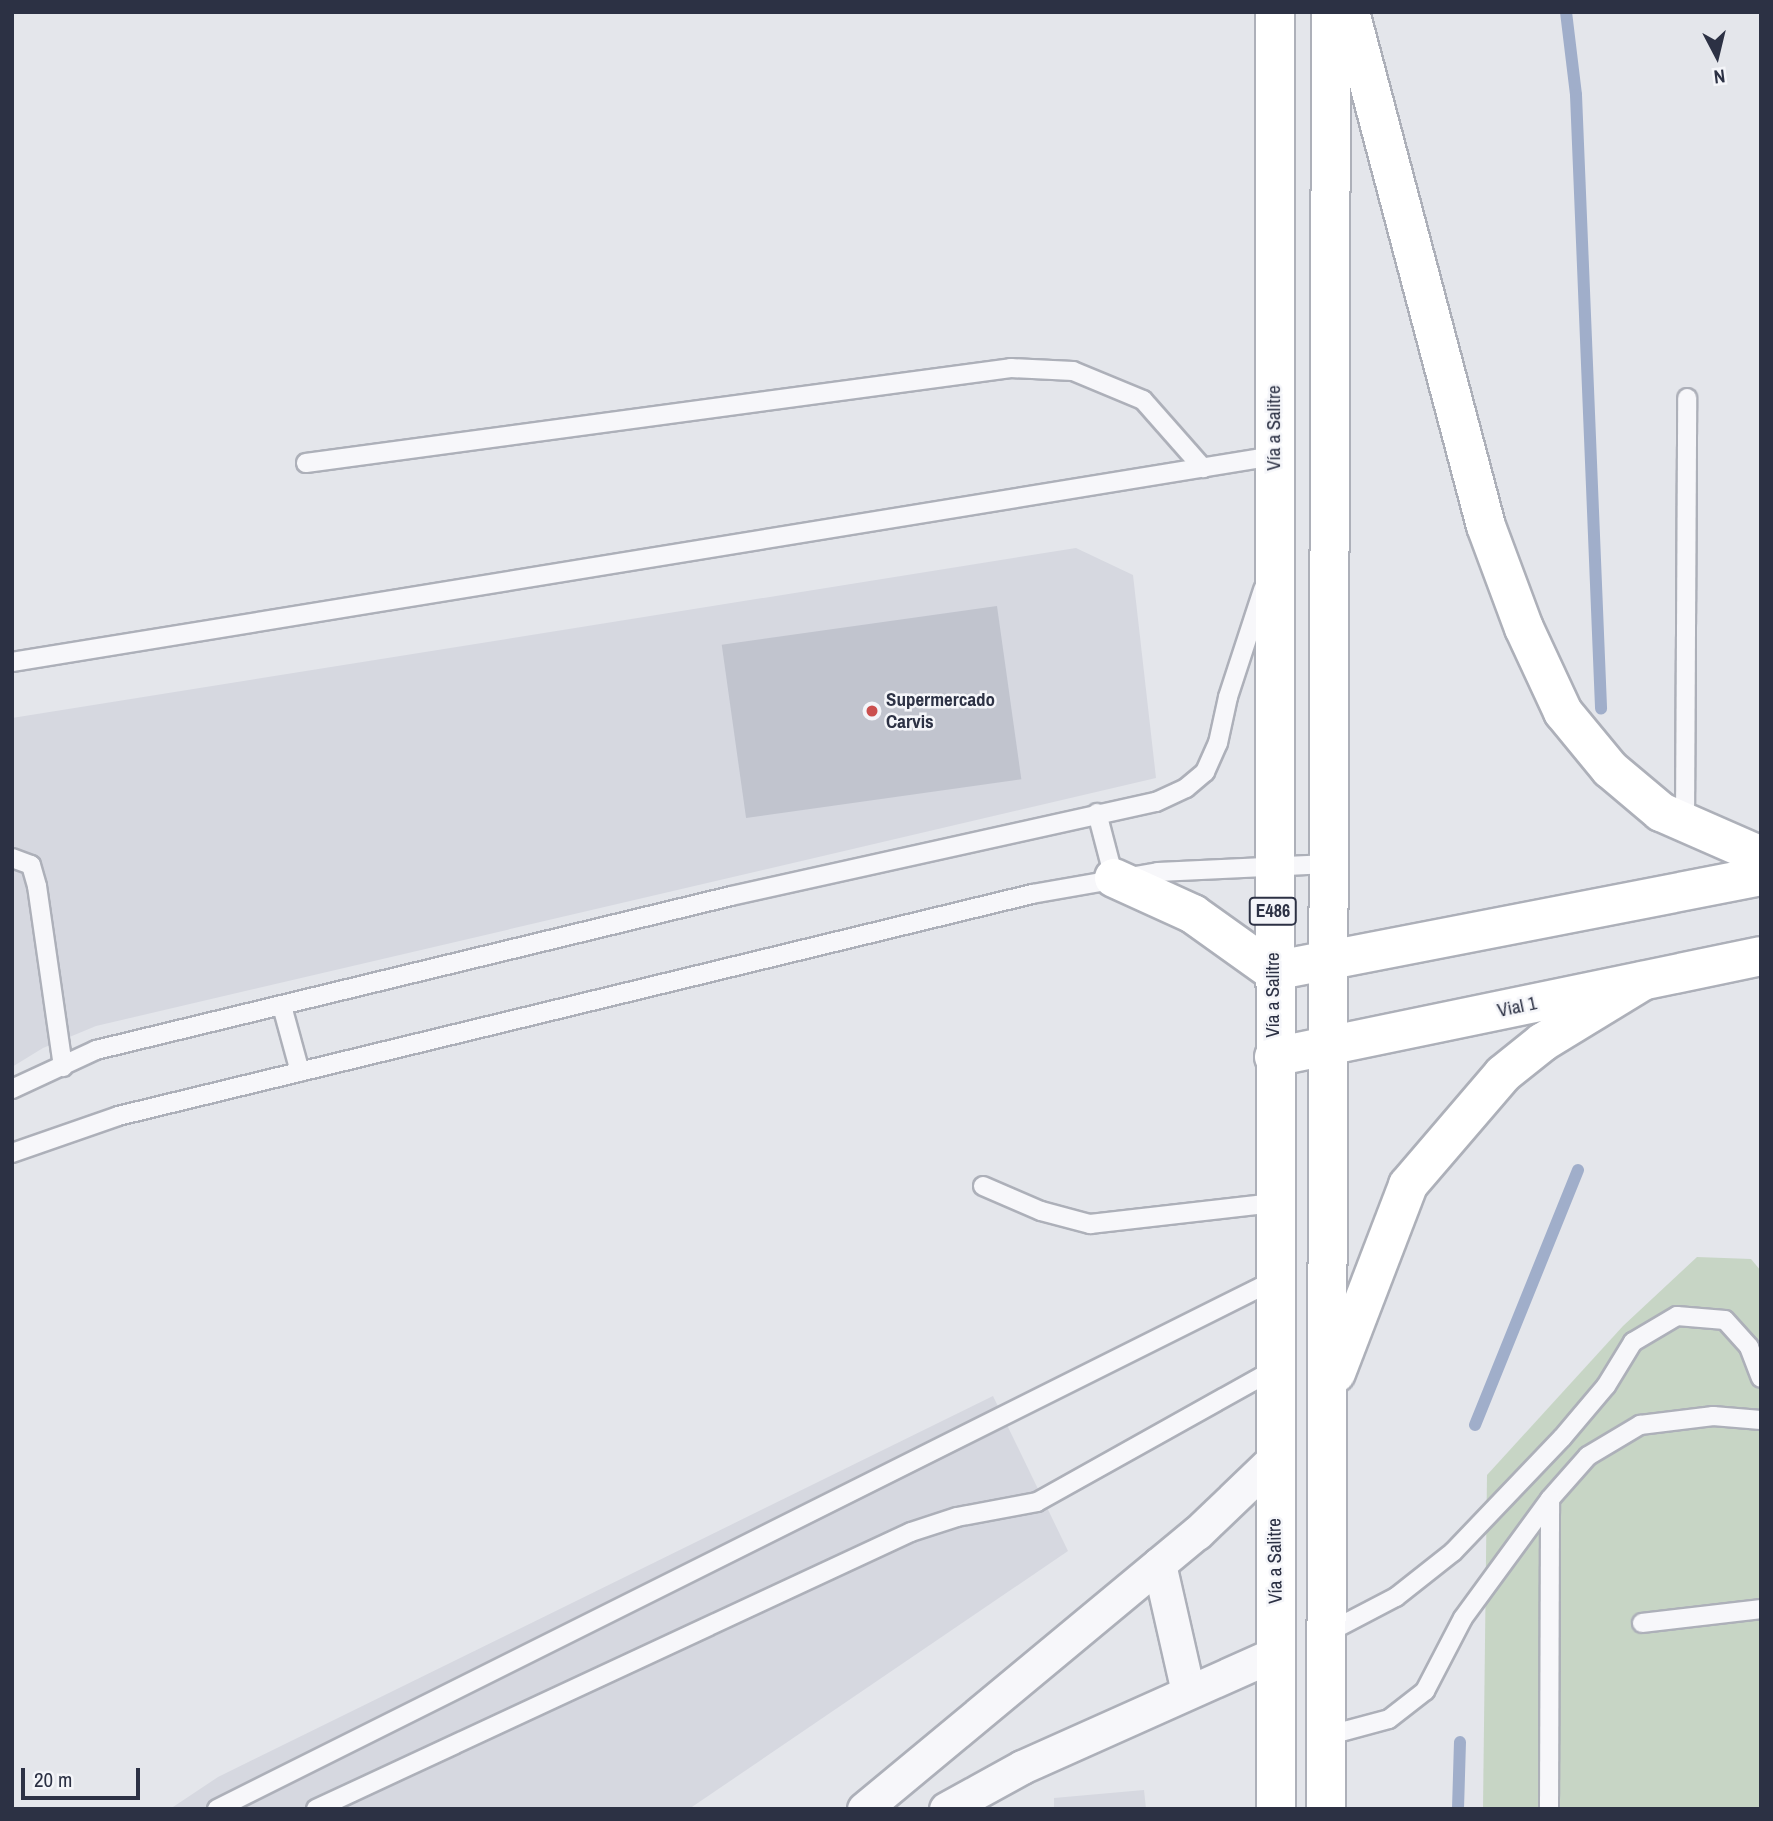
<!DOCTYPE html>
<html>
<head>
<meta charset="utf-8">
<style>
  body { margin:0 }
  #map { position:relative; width:1773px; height:1821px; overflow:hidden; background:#e4e6eb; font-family:"Archivo Narrow",sans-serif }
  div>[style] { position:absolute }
  .built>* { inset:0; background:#d6d8e0 }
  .green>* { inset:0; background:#c7d5c5 }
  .stream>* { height:12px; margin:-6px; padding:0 6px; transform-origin:6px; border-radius:6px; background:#a0aeca }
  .building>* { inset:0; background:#c1c4ce; transform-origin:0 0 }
  .roads { filter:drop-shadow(2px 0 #adb0b9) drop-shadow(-2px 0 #adb0b9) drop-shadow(0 2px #adb0b9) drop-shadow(0 -2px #adb0b9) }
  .service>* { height:18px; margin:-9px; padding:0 9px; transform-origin:9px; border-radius:9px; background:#f7f7fa }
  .minor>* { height:33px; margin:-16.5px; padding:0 16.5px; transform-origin:16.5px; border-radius:16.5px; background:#f7f7fa }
  .primary>* { height:38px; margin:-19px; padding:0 19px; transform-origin:19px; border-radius:19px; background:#fff }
  .dots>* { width:19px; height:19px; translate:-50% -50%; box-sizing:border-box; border:4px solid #f4f5f9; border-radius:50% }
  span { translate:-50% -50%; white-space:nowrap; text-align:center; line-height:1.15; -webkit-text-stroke:5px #f4f5f9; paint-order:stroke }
  .shield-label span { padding:2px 5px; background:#f4f5f9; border:2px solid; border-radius:5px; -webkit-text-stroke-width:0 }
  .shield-label { font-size:18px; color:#2c3144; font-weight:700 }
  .street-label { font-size:19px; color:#2c3144 }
  .poi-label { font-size:19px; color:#2c3144; font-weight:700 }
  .left { translate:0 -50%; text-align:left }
  .frame { position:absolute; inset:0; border:14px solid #2c3144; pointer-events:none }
  .north { position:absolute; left:1682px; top:21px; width:70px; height:70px; -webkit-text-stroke:5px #f4f5f9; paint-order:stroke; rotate:173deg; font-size:19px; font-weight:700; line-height:28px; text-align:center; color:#2c3144 }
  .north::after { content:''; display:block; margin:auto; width:24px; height:32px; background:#2c3144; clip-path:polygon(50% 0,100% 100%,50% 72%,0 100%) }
  .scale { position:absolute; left:21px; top:1768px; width:119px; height:32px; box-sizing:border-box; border:4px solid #2c3144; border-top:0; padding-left:9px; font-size:21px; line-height:24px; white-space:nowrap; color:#2c3144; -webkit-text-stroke:5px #f4f5f9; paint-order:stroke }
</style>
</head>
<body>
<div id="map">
  <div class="built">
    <i style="clip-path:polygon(1076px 548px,1133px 575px,1156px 778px,96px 1026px,43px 1048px,12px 1067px,12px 718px)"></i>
    <i style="clip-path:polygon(993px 1396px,1068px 1551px,689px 1809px,170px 1809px,218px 1777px)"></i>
    <i style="clip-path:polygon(1144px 1790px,1146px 1809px,1054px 1809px,1054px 1798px)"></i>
  </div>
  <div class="green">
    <i style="clip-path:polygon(1697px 1257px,1751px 1259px,1761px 1271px,1761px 1809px,1483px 1809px,1487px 1475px,1623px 1326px)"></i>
  </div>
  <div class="stream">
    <i style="left:1566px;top:12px;width:84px;rotate:83.1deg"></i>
    <i style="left:1576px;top:95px;width:614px;rotate:87.66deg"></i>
    <i style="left:1475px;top:1425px;width:275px;rotate:-68deg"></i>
    <i style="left:1458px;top:1809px;width:67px;rotate:-88.3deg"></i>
  </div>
  <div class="building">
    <i style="left:997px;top:606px;width:175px;height:278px;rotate:82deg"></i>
  </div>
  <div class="roads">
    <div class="service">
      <i style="left:306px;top:463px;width:711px;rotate:-7.67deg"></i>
      <i style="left:1011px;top:368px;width:62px;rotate:2.8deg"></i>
      <i style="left:1073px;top:371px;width:76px;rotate:22.5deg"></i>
      <i style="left:1143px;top:400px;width:91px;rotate:48.6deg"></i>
      <i style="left:12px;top:662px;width:1279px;rotate:-9.27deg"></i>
      <i style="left:1097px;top:813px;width:67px;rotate:75.3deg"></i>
      <i style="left:1685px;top:823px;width:425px;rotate:-89.7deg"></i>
      <i style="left:12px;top:858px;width:20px;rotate:20deg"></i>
      <i style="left:31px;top:865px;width:22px;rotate:74deg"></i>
      <i style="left:37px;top:886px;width:183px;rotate:81.8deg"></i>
      <i style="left:282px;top:1006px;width:68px;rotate:74.7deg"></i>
      <i style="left:12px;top:1089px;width:93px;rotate:-24.9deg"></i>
      <i style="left:96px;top:1050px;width:653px;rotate:-13.63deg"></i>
      <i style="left:731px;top:896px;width:435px;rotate:-12.5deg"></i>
      <i style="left:1156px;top:802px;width:33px;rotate:-25deg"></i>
      <i style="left:1186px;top:788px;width:25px;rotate:-40deg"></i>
      <i style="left:1205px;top:772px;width:32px;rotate:-66deg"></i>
      <i style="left:1218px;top:743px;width:47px;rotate:-77.7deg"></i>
      <i style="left:1228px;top:697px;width:113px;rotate:-71.9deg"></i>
      <i style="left:12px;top:1153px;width:112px;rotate:-19.2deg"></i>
      <i style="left:118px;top:1116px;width:941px;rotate:-13.65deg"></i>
      <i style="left:1032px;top:894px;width:128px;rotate:-9.9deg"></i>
      <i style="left:1158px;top:872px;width:171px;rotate:-2.7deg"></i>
      <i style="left:983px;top:1186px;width:63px;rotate:23.3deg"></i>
      <i style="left:1041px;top:1211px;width:51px;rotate:14.9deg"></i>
      <i style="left:1090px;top:1224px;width:185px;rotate:-6.5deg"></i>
      <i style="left:1642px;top:1623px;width:120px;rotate:-6.7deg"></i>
      <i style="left:1327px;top:1633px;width:78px;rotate:-27.6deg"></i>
      <i style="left:1396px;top:1597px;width:73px;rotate:-38.3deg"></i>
      <i style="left:1453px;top:1552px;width:158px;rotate:-46.3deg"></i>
      <i style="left:1562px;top:1438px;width:68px;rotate:-49.8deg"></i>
      <i style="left:1606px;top:1386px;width:52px;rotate:-58.5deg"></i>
      <i style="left:1633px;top:1342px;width:51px;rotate:-30.6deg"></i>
      <i style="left:1677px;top:1316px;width:48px;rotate:4.8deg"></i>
      <i style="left:1725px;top:1320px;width:36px;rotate:48deg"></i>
      <i style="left:1749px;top:1347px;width:33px;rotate:69deg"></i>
      <i style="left:1326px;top:1736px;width:65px;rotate:-15.1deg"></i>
      <i style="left:1389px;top:1719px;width:46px;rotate:-37.9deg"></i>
      <i style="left:1425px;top:1691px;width:82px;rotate:-62.5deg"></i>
      <i style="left:1463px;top:1618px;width:147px;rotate:-53.8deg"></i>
      <i style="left:1550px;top:1499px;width:57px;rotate:-48.5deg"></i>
      <i style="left:1588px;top:1456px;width:61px;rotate:-30.8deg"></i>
      <i style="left:1640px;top:1425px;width:74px;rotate:-7deg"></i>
      <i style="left:1713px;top:1416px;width:48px;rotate:4.8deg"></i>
      <i style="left:217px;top:1809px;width:1181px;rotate:-26.57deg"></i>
      <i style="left:316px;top:1809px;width:656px;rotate:-24.96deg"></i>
      <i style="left:911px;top:1532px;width:48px;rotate:-18.1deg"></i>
      <i style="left:957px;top:1517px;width:81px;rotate:-10.6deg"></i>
      <i style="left:1037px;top:1502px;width:270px;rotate:-29.2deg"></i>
      <i style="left:1549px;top:1809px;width:310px;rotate:-89.8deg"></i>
    </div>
    <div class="minor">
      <i style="left:1159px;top:1564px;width:131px;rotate:77.2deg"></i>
      <i style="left:864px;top:1809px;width:433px;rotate:-39.7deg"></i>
      <i style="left:1197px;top:1533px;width:104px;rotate:-43.8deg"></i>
      <i style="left:946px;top:1809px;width:87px;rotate:-28.9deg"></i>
      <i style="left:1022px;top:1767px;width:279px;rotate:-24.1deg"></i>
    </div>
    <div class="primary">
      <i style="left:1275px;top:12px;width:1797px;rotate:89.97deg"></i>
      <i style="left:1350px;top:12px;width:532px;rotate:75.18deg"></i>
      <i style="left:1486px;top:526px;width:109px;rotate:69.6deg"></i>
      <i style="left:1524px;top:628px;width:93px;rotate:65.1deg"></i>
      <i style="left:1563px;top:712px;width:74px;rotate:50.5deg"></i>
      <i style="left:1610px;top:769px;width:67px;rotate:40.1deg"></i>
      <i style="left:1661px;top:812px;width:109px;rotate:23.7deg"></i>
      <i style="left:1114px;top:878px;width:87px;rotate:24.5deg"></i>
      <i style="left:1193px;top:914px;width:98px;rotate:35.5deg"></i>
      <i style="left:1273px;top:971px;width:497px;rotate:-11deg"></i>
      <i style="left:1274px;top:1057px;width:497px;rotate:-11.7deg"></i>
      <i style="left:1336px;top:1373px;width:201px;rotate:-69deg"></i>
      <i style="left:1408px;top:1185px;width:146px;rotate:-49.4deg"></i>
      <i style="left:1503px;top:1074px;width:51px;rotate:-38.7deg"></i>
      <i style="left:1543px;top:1042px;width:117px;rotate:-31.4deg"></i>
      <i style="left:1326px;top:1809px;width:1797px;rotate:-89.84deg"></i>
    </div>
  </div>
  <div class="dots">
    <i style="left:872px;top:711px;background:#cb4f4e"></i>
  </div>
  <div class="shield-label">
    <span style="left:1273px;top:911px">E486</span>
  </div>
  <div class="street-label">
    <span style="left:1274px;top:428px;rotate:-90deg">Vía a Salitre</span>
    <span style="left:1273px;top:995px;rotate:-90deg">Vía a Salitre</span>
    <span style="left:1517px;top:1007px;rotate:-12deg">Vial 1</span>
    <span style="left:1275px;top:1561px;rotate:-91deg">Vía a Salitre</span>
  </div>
  <div class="poi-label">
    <span class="left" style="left:886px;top:711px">Supermercado<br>Carvis</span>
  </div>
  <div class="frame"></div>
  <div class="north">N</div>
  <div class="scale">20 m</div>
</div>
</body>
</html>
